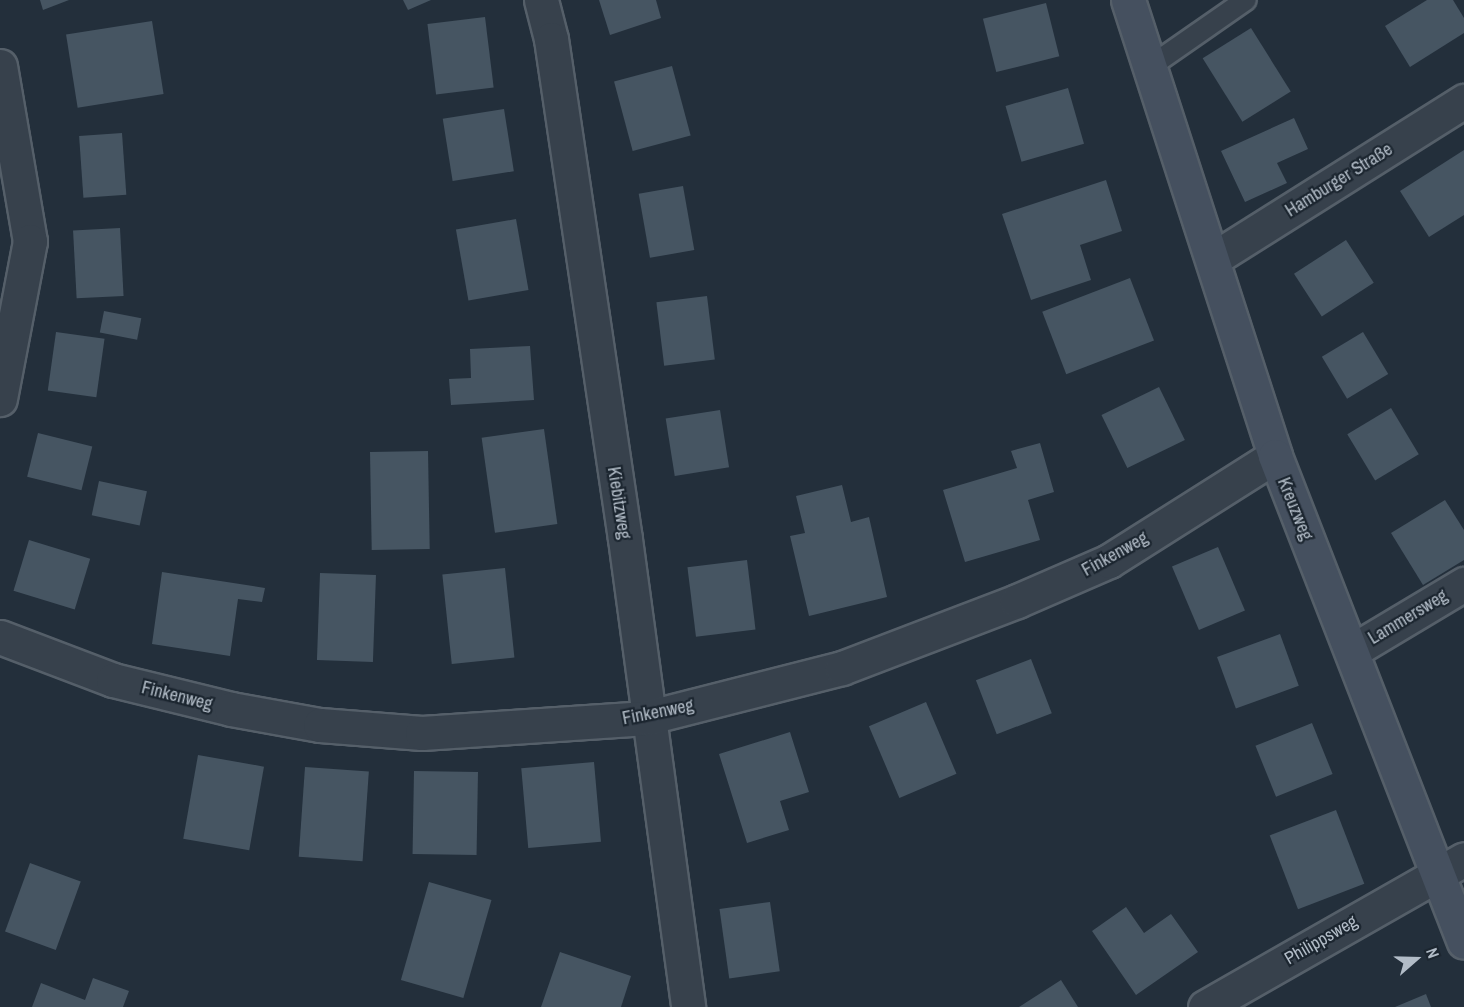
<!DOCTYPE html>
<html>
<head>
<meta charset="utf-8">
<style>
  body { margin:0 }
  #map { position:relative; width:1464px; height:1007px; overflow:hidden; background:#232f3b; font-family:"Archivo Narrow",sans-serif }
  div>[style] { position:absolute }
  .building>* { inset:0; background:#465562; transform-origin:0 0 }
  .roads { filter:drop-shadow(2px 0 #555f69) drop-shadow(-2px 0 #555f69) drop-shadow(0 2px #555f69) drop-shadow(0 -2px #555f69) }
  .lane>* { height:20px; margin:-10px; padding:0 10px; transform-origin:10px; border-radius:10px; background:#37414c }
  .street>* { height:33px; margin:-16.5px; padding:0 16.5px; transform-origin:16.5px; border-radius:16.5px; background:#37414c }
  .secondary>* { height:33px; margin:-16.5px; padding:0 16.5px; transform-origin:16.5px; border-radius:16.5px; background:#45505f }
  span { translate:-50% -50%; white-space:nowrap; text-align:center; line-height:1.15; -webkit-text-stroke:4.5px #1c2630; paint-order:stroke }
  .street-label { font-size:18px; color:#b2bcc7 }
  .north { position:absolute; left:1386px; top:929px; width:60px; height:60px; -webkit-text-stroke:4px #1c2630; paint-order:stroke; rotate:70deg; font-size:16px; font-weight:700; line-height:24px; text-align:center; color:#b2bcc7 }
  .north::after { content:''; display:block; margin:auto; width:21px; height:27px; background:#b2bcc7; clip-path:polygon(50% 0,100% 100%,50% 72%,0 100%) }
</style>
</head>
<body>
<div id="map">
  <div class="building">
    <i style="clip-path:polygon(40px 0,69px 0,43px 10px)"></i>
    <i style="clip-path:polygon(403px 0,431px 0,408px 10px)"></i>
    <i style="clip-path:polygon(599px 0,656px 0,661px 18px,610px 35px)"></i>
    <i style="clip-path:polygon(1427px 0,1453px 0,1464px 18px,1464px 33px,1410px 67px,1385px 26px)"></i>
    <i style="left:1046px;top:3px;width:55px;height:65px;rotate:76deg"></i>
    <i style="left:485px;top:17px;width:71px;height:58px;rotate:83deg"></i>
    <i style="left:152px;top:21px;width:74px;height:87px;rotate:81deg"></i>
    <i style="left:1251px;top:28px;width:75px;height:57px;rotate:58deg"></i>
    <i style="left:672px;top:66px;width:72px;height:60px;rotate:75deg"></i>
    <i style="left:1068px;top:88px;width:58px;height:65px;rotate:74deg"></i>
    <i style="left:504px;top:109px;width:63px;height:62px;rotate:81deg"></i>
    <i style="clip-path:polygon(1294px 118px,1308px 149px,1277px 163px,1287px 183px,1245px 202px,1221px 151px)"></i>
    <i style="left:122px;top:133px;width:62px;height:43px;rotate:86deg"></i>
    <i style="clip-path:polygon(1464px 150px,1464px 215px,1429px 237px,1400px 191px)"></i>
    <i style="clip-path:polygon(1106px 180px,1122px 231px,1080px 245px,1091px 280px,1031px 300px,1002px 214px)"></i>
    <i style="left:683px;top:186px;width:65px;height:45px;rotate:80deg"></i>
    <i style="left:516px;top:219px;width:72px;height:61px;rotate:80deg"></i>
    <i style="left:120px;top:228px;width:68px;height:47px;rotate:87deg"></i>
    <i style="left:1346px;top:240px;width:51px;height:62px;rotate:57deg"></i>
    <i style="left:1130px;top:278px;width:67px;height:94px;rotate:69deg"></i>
    <i style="left:707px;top:296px;width:64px;height:51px;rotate:83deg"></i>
    <i style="left:104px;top:311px;width:38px;height:22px;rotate:11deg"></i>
    <i style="left:56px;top:332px;width:49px;height:59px;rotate:8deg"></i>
    <i style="left:1363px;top:332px;width:49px;height:48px;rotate:59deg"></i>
    <i style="clip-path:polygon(530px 346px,534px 400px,451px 405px,449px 379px,471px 378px,470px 349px)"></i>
    <i style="left:1159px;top:387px;width:59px;height:64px;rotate:64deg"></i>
    <i style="left:1391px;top:408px;width:54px;height:51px;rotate:59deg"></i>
    <i style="left:720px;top:410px;width:58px;height:55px;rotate:81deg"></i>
    <i style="left:544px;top:429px;width:96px;height:63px;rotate:82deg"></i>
    <i style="left:38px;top:433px;width:56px;height:45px;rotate:14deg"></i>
    <i style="clip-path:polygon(1040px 443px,1054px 492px,1028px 500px,1040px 540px,965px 562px,943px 490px,1017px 468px,1011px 451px)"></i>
    <i style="left:428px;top:451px;width:98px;height:58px;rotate:89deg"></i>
    <i style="left:99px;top:481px;width:49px;height:35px;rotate:12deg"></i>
    <i style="clip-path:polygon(842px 485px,851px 522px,869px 517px,887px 597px,809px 616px,790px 536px,805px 533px,796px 496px)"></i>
    <i style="clip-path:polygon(1445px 500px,1464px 530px,1464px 560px,1423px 585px,1391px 533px)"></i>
    <i style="left:29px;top:540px;width:64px;height:53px;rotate:17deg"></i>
    <i style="left:1218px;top:547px;width:69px;height:50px;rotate:67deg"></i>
    <i style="left:747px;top:560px;width:70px;height:60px;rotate:83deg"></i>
    <i style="left:505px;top:568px;width:90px;height:63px;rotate:84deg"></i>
    <i style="clip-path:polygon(162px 572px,265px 588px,262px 602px,238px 599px,230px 656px,152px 644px)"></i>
    <i style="left:320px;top:573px;width:56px;height:87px;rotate:2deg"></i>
    <i style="left:1280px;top:634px;width:55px;height:67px;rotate:70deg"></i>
    <i style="left:1031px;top:659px;width:58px;height:59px;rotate:69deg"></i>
    <i style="left:926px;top:702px;width:78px;height:62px;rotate:67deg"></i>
    <i style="left:1312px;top:723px;width:55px;height:61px;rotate:68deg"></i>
    <i style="clip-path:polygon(790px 732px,809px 792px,780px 801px,789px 830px,747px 843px,719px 754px)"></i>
    <i style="left:198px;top:755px;width:67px;height:85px;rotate:10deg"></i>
    <i style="left:594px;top:762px;width:80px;height:73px;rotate:85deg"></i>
    <i style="left:305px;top:767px;width:64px;height:90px;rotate:4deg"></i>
    <i style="left:414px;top:771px;width:64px;height:83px;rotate:1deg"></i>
    <i style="left:1336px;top:810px;width:79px;height:71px;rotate:69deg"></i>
    <i style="left:30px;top:863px;width:54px;height:73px;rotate:20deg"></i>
    <i style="left:429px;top:882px;width:65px;height:102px;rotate:16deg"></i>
    <i style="left:770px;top:902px;width:70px;height:51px;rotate:82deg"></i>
    <i style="clip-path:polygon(1126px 907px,1144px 933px,1171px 914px,1198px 952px,1136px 995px,1092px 931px)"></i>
    <i style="clip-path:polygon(560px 952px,631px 976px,621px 1007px,541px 1007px)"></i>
    <i style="clip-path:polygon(93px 978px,129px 991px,123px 1007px,32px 1007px,41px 983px,85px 1000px)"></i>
    <i style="clip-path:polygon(1061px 980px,1078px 1007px,1019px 1007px)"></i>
    <i style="clip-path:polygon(1426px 994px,1431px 1007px,1395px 1007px)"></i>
  </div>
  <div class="roads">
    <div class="lane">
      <i style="left:1148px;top:68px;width:119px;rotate:-34.8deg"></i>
    </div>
    <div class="street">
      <i style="left:541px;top:0;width:40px;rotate:75.6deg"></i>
      <i style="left:551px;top:39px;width:505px;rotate:81.58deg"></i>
      <i style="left:625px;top:539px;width:472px;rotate:82.3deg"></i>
      <i style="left:0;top:66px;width:178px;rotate:80.3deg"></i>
      <i style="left:30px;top:241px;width:161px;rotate:100.8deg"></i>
      <i style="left:1213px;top:259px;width:297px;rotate:-32.2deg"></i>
      <i style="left:0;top:637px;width:121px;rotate:20.8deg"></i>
      <i style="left:113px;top:680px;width:122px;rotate:13.8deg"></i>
      <i style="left:231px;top:709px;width:90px;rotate:10.2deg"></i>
      <i style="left:320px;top:725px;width:102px;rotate:4.5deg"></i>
      <i style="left:422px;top:733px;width:225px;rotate:-3.8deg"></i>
      <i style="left:646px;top:718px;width:202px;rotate:-14.3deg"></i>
      <i style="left:842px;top:668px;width:187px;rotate:-20.9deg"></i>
      <i style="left:1017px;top:601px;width:100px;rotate:-23.5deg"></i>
      <i style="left:1109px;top:561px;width:196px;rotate:-32.3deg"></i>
      <i style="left:1352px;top:651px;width:131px;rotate:-30.9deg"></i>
      <i style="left:1205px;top:1007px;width:298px;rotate:-29.7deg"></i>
    </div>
    <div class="secondary">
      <i style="left:1128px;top:0;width:479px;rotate:72.1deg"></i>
      <i style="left:1275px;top:456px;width:521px;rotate:68.75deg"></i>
    </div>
  </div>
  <div class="street-label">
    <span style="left:1339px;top:180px;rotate:-32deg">Hamburger Straße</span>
    <span style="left:619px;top:503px;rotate:81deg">Kiebitzweg</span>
    <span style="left:1295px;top:509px;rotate:68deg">Kreuzweg</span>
    <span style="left:1115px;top:554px;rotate:-29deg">Finkenweg</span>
    <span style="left:1408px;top:617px;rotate:-31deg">Lammersweg</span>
    <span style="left:177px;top:696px;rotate:14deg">Finkenweg</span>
    <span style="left:658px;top:712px;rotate:-11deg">Finkenweg</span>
    <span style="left:1321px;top:940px;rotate:-30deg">Philippsweg</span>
  </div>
  <div class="north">N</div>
</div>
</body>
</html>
